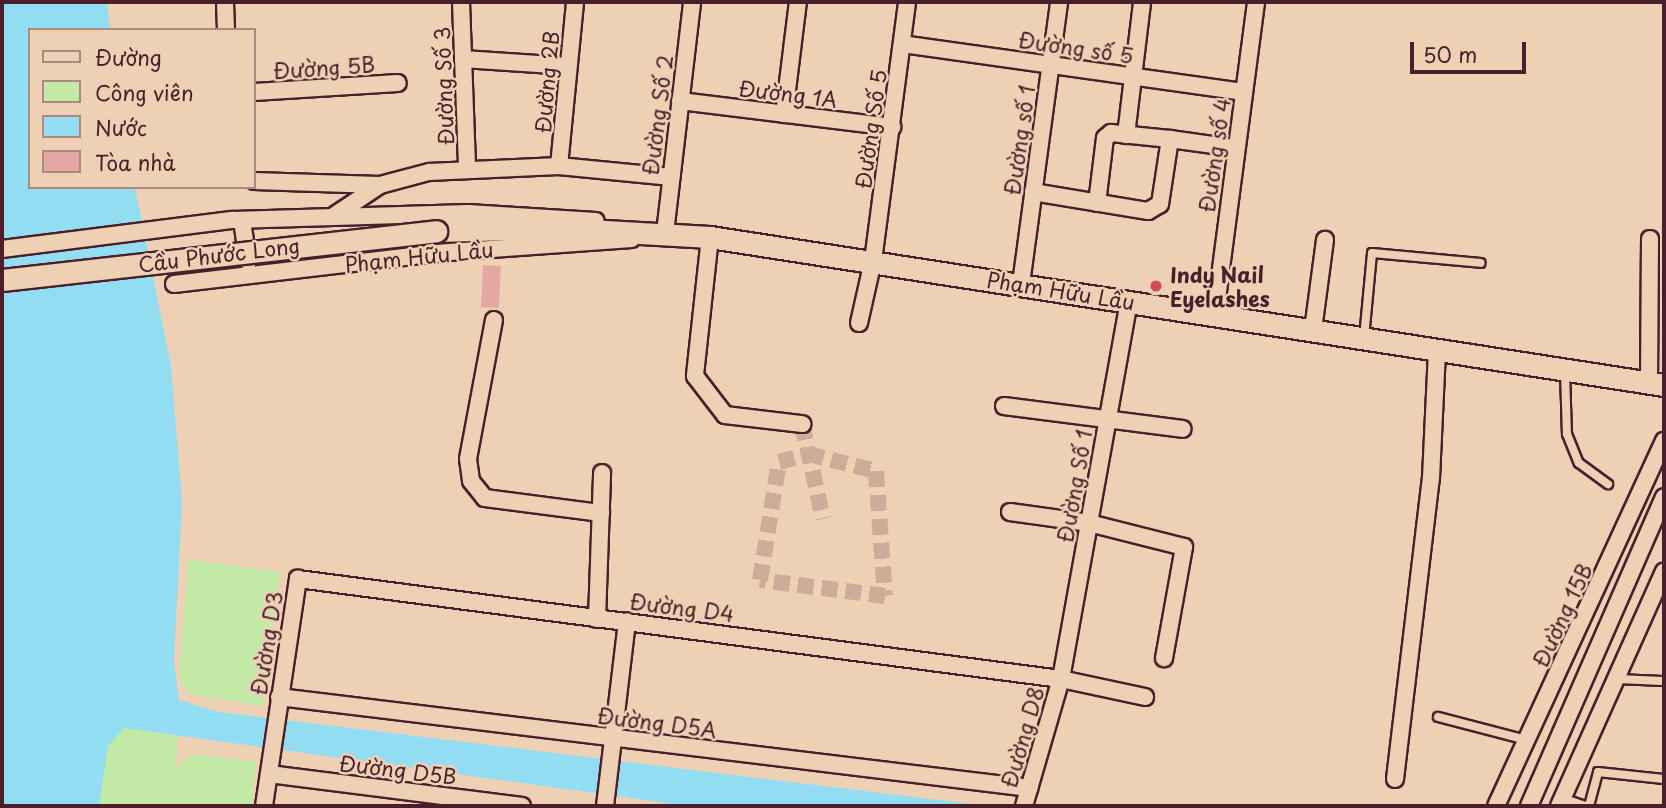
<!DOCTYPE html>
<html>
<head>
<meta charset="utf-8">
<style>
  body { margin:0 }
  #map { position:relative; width:1666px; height:808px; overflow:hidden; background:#eed1b5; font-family:"Playpen Sans",sans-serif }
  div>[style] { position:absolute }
  .green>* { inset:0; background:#c2eaa6 }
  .water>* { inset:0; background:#92ddf2 }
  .building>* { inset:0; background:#e3a8a4; transform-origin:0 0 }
  .minor-tunnel>* { height:16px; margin-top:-8px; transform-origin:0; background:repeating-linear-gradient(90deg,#cdad99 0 16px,transparent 0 24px) }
  .roads { filter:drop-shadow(2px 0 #4a1f2b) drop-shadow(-2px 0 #4a1f2b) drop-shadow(0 2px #4a1f2b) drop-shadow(0 -2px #4a1f2b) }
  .service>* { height:8px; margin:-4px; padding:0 4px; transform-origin:4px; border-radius:4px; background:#eed1b5 }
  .minor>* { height:16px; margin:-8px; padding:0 8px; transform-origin:8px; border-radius:8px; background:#eed1b5 }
  .secondary>* { height:21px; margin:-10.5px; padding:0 10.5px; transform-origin:10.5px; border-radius:10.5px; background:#eed1b5 }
  .bridges { filter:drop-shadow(2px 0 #4a1f2b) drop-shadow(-2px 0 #4a1f2b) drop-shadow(0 2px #4a1f2b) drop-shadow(0 -2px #4a1f2b) }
  .secondary-bridge>* { height:21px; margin:-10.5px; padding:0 10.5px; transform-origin:10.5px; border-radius:10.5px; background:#eed1b5 }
  .dots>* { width:19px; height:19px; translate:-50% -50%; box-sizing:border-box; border:4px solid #eed1b5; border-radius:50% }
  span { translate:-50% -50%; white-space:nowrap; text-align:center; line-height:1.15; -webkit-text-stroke:5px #eed1b5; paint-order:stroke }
  .street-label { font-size:21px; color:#4a1f2b }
  .poi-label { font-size:21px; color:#4a1f2b; font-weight:700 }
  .left { translate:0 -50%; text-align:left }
  .frame { position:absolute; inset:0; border:4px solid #4a1f2b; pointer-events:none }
  .legend { position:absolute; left:28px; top:28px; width:228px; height:161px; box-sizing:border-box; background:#eed1b5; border:2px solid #ac8a7e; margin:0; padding:9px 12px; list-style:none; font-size:21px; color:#4a1f2b }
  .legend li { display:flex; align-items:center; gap:14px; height:35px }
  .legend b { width:35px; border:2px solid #ac8a7e }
  .scale { position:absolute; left:1410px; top:42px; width:116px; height:32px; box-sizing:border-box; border:4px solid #4a1f2b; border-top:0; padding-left:9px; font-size:21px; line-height:24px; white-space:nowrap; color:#4a1f2b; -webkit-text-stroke:5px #eed1b5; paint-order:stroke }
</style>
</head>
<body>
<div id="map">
  <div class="green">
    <i style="clip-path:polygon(188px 559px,279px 572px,264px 706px,192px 694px,182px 686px,179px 674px)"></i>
    <i style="clip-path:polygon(124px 728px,178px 736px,176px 773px,184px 760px,196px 754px,257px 762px,251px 806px,99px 806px,108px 746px)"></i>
  </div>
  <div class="water">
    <i style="clip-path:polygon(2px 2px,107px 2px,110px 30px,30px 30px,30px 187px,135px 187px,171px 366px,182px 502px,174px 661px,179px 700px,219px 712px,987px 806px,688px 806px,124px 728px,108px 746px,99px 806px,2px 806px)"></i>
  </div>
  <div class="building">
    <i style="left:483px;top:265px;width:18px;height:42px;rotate:3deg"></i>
  </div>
  <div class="minor-tunnel">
    <i style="left:802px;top:424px;width:97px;rotate:77.5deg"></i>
    <i style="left:808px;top:454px;width:70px;rotate:14deg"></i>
    <i style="left:876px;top:471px;width:125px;rotate:85.9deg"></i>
    <i style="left:885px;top:596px;width:126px;rotate:-172.7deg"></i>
    <i style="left:760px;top:580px;width:120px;rotate:-80.9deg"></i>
    <i style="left:779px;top:462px;width:30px;rotate:-15deg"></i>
  </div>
  <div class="roads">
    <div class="service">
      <i style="left:1364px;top:338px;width:85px;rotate:-84.6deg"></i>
      <i style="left:1372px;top:253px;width:109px;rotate:5.2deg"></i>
      <i style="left:1565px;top:372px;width:62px;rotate:88.2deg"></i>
      <i style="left:1567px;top:434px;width:31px;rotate:68deg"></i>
      <i style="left:1579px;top:463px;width:36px;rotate:36deg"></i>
      <i style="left:1616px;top:679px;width:48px;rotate:2.4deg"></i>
      <i style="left:1438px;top:717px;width:91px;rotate:14.6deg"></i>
      <i style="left:1562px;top:798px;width:24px;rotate:19deg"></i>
      <i style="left:1589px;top:806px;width:35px;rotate:-75deg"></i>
      <i style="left:1598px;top:772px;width:66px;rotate:6.1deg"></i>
    </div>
    <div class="minor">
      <i style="left:225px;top:2px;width:28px;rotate:88deg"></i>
      <i style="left:461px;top:2px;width:166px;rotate:87.9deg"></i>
      <i style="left:902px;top:44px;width:345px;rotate:8deg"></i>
      <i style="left:463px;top:59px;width:105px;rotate:3.8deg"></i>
      <i style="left:254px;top:92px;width:144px;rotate:-3.6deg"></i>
      <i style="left:680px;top:101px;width:214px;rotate:7deg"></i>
      <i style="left:784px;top:114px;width:113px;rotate:-82.9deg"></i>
      <i style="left:1126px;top:135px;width:134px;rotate:-83.1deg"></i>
      <i style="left:559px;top:166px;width:165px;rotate:-84.4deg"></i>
      <i style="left:254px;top:181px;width:126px;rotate:1.8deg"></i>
      <i style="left:1033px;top:192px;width:117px;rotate:9.4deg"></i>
      <i style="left:1148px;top:211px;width:14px;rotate:-30deg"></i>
      <i style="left:1160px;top:204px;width:66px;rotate:-81.3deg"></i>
      <i style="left:1170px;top:139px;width:66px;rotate:7.9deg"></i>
      <i style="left:1097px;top:203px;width:65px;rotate:-83deg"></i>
      <i style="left:1105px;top:138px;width:8px;rotate:-40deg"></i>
      <i style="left:1111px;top:133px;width:59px;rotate:5.8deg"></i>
      <i style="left:335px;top:215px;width:54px;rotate:-33.7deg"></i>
      <i style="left:380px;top:185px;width:51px;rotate:-14.9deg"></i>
      <i style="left:429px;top:172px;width:130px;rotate:-2.6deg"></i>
      <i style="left:559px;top:166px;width:113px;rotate:5.6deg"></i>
      <i style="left:242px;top:220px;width:42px;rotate:81.9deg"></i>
      <i style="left:665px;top:233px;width:233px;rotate:-83.3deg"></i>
      <i style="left:710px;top:237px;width:140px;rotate:96.2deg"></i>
      <i style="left:695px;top:376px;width:49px;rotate:52.4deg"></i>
      <i style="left:725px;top:415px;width:78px;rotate:6.7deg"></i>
      <i style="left:2px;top:249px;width:233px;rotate:-7.2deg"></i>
      <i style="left:233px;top:220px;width:235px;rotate:-1.7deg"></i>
      <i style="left:468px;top:213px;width:128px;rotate:3.6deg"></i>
      <i style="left:174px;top:284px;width:264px;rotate:-6.7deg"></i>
      <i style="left:436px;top:253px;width:196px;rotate:-4.1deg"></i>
      <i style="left:1021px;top:284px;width:285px;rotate:-82.3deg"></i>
      <i style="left:1215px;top:314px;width:315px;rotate:-82.5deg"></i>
      <i style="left:494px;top:320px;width:141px;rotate:100.6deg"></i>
      <i style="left:468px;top:459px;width:22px;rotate:82deg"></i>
      <i style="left:471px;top:481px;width:22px;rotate:51deg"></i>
      <i style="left:485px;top:498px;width:117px;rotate:7.4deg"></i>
      <i style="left:859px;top:323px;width:64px;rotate:-77.3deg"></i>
      <i style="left:873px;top:261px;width:261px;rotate:-82.5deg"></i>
      <i style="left:1313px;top:330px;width:91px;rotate:-82.4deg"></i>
      <i style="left:1649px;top:382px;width:143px;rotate:-89.6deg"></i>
      <i style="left:1004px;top:406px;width:180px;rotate:7.3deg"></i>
      <i style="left:1010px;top:512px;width:80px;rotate:7.9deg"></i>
      <i style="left:1089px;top:523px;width:98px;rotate:14.2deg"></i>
      <i style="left:1184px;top:547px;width:113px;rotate:100.2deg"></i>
      <i style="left:597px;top:619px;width:146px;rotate:-88deg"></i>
      <i style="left:279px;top:697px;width:756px;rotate:6.91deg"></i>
      <i style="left:269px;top:774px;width:255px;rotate:7.2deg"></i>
      <i style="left:1395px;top:779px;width:303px;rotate:-83.2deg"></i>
      <i style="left:1431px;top:478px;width:129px;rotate:-87.3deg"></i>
      <i style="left:264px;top:806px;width:230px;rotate:-81.5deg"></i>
      <i style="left:298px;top:579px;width:770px;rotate:7.47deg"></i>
      <i style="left:1061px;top:679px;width:86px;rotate:12.1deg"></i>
      <i style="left:605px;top:806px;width:186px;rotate:-83.2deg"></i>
      <i style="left:1024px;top:806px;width:132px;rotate:-73.8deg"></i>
      <i style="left:1061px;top:679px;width:384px;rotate:-79.8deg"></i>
      <i style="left:1496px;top:806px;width:402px;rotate:-65.3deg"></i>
      <i style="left:1529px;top:806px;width:337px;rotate:-66.4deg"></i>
      <i style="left:1559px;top:806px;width:257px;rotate:-65.9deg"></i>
    </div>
    <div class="secondary">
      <i style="left:436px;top:231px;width:117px;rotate:-1.5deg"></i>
      <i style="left:553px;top:228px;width:157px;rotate:3.3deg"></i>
      <i style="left:710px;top:237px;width:965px;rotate:8.82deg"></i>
    </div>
  </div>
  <div class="bridges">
    <div class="secondary-bridge">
      <i style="left:2px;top:280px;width:437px;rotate:-6.4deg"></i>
    </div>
  </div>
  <div class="dots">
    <i style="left:1156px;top:286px;background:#d1495b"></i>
  </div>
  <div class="street-label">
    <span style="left:1076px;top:47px;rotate:8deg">Đường số 5</span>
    <span style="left:324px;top:67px;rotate:-4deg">Đường 5B</span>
    <span style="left:546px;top:82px;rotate:-85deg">Đường 2B</span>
    <span style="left:443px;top:86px;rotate:-92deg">Đường Số 3</span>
    <span style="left:788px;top:93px;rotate:7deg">Đường 1A</span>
    <span style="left:657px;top:115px;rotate:-83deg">Đường Số 2</span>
    <span style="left:870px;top:129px;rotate:-82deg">Đường Số 5</span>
    <span style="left:1019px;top:140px;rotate:-82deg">Đường số 1</span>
    <span style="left:1214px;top:155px;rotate:-82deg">Đường số 4</span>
    <span style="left:219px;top:254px;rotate:-7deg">Cầu Phước Long</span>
    <span style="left:419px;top:256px;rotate:-6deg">Phạm Hữu Lầu</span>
    <span style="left:1061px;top:290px;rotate:9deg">Phạm Hữu Lầu</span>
    <span style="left:1074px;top:486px;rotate:-80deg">Đường Số 1</span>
    <span style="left:682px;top:607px;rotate:7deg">Đường D4</span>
    <span style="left:1562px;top:615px;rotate:-65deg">Đường 15B</span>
    <span style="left:266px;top:643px;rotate:-81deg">Đường D3</span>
    <span style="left:657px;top:722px;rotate:7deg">Đường D5A</span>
    <span style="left:1022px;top:737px;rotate:-74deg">Đường D8</span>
    <span style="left:398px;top:769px;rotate:7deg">Đường D5B</span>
  </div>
  <div class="poi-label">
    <span class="left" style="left:1170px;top:286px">Indy Nail<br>Eyelashes</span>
  </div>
  <div class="frame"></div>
  <ul class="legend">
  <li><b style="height:9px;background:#eed1b5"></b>Đường</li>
  <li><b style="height:19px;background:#c2eaa6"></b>Công viên</li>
  <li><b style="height:19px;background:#92ddf2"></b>Nước</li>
  <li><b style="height:19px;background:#e3a8a4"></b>Tòa nhà</li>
  </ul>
  <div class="scale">50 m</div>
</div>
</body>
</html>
